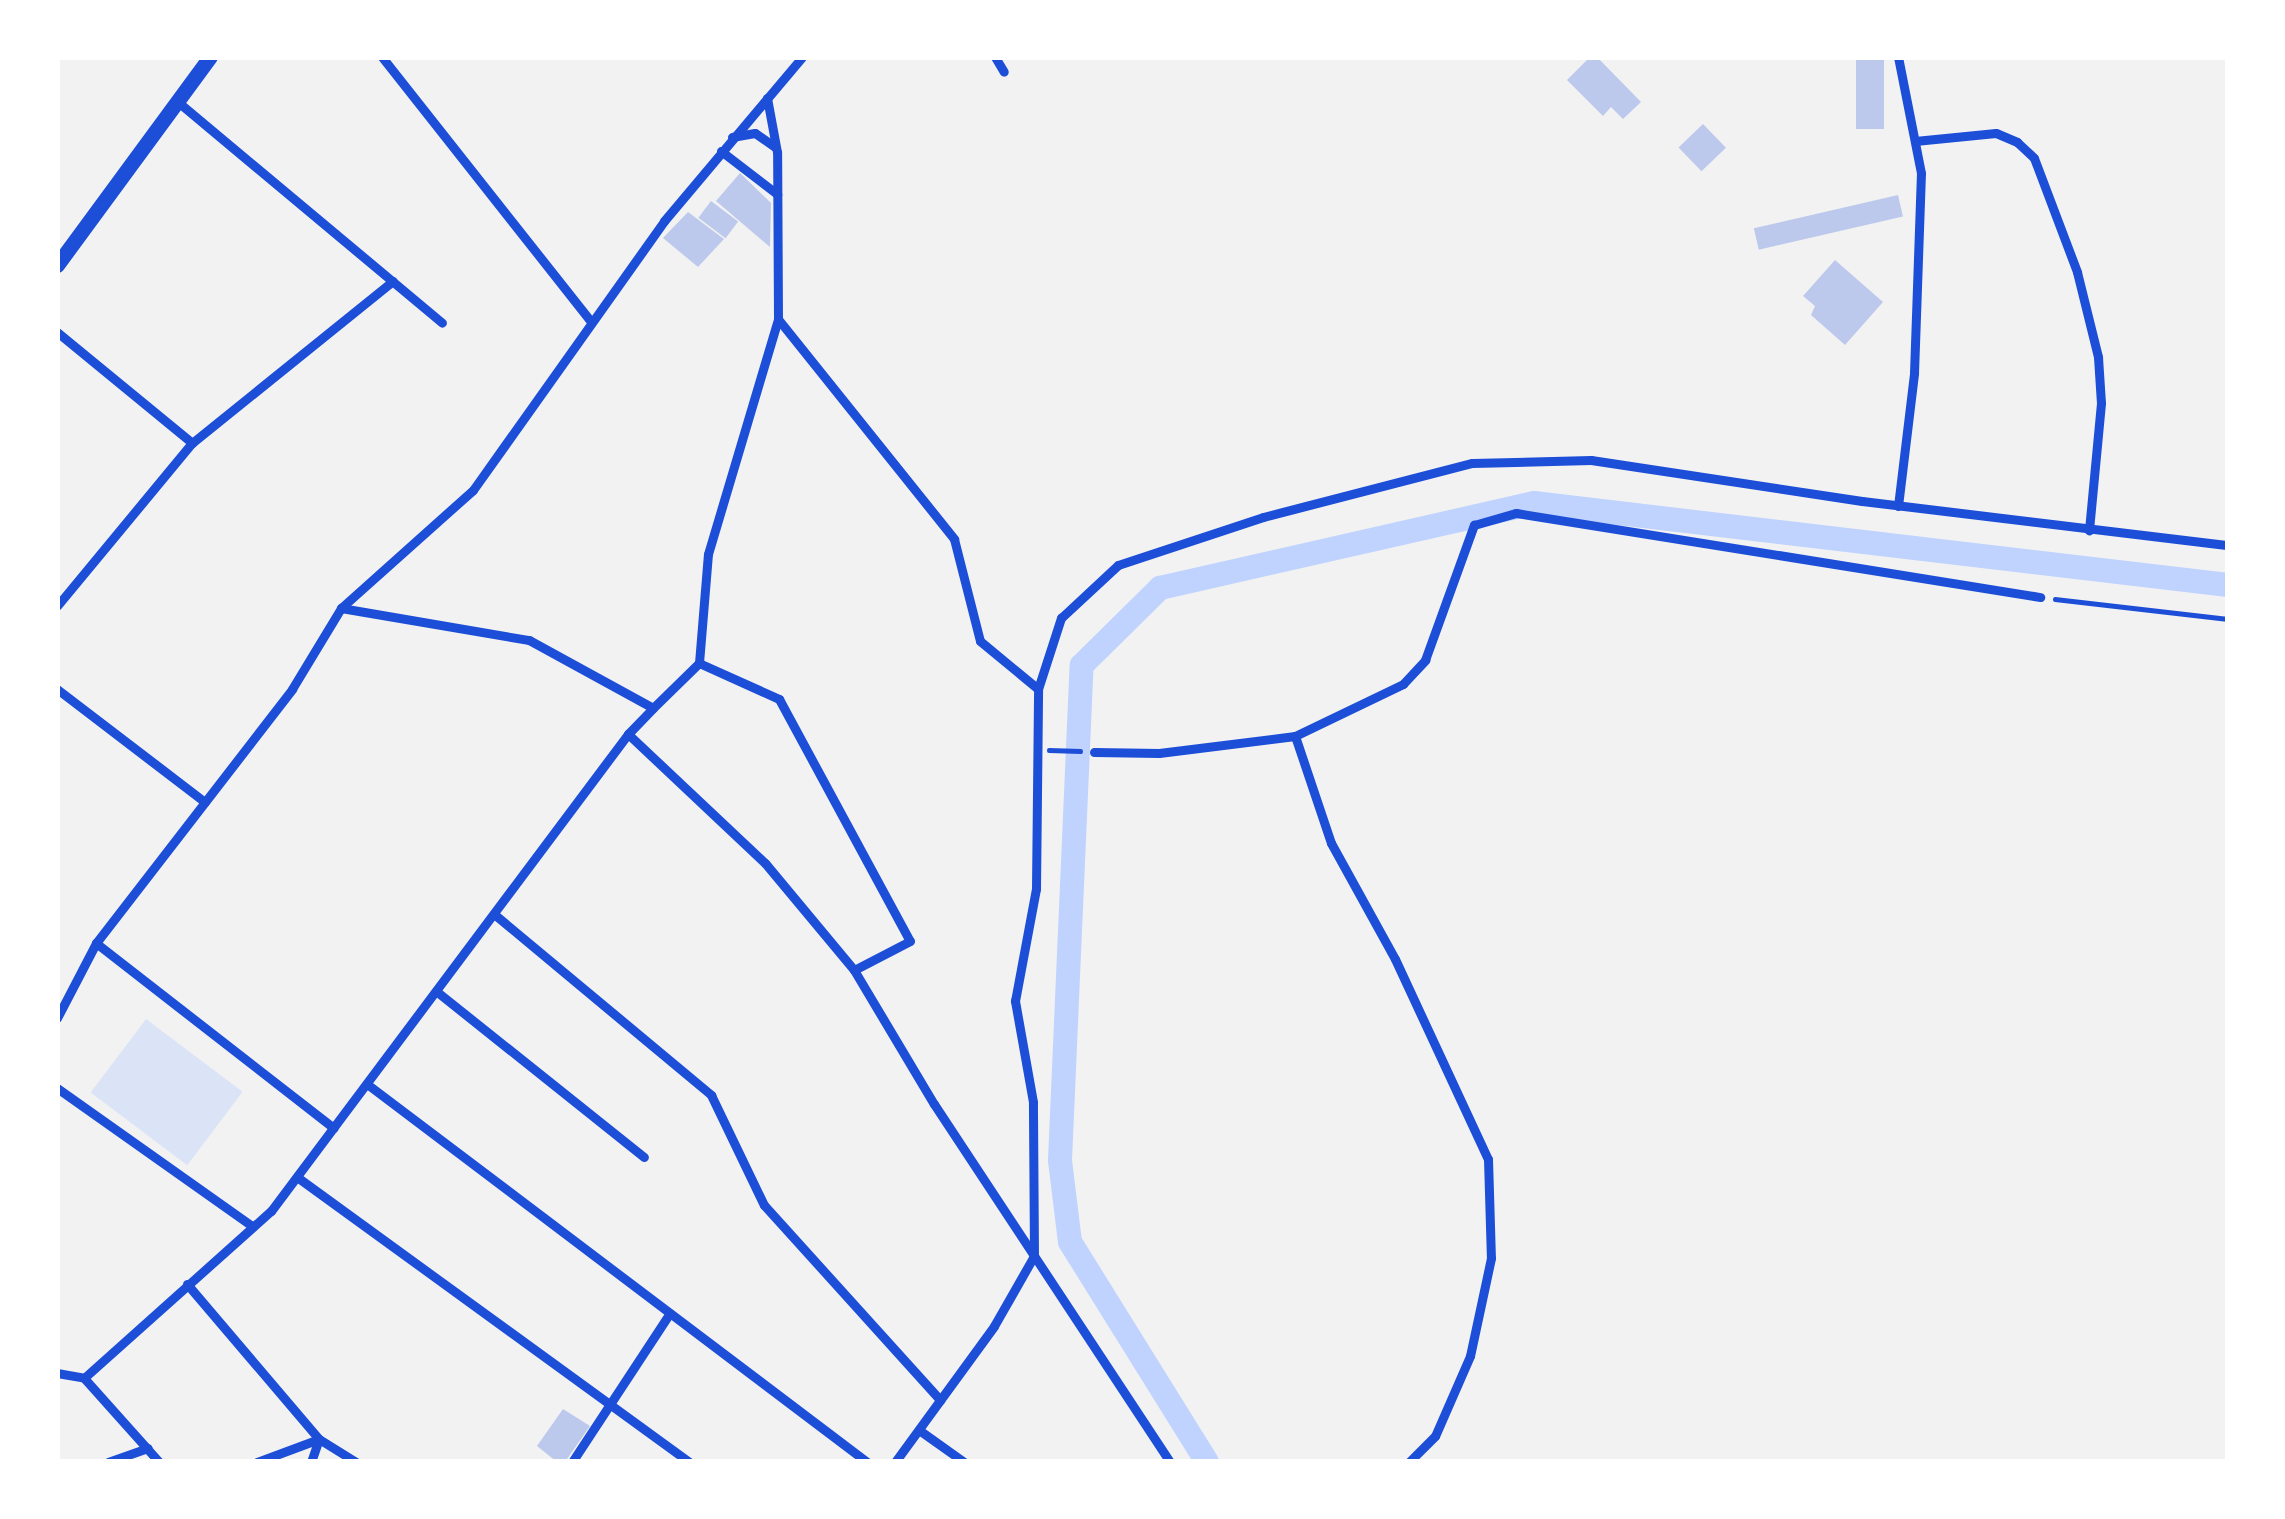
<!DOCTYPE html>
<html>
<head>
<meta charset="utf-8">
<style>
  body { margin:0 }
  #map { position:relative; width:2285px; height:1519px; overflow:hidden; background:#f2f2f2; font-family:"Fira Sans Condensed",sans-serif }
  div>[style] { position:absolute }
  .green>* { inset:0; background:#dbe4f7; transform-origin:0 0 }
  .canal>* { height:24px; margin:-12px; padding:0 12px; transform-origin:12px; border-radius:12px; background:#bfd3fe }
  .building>* { inset:0; background:#bdc9ec; transform-origin:0 0 }
  .path>* { height:4.5px; margin:-2.25px; padding:0 2.25px; transform-origin:2.25px; border-radius:2.25px; background:#1d4ed8 }
  .minor>* { height:9px; margin:-4.5px; padding:0 4.5px; transform-origin:4.5px; border-radius:4.5px; background:#1d4ed8 }
  .trunk>* { height:15px; margin:-7.5px; padding:0 7.5px; transform-origin:7.5px; border-radius:7.5px; background:#1d4ed8 }
  span { translate:-50% -50%; white-space:nowrap; text-align:center; line-height:1.15; -webkit-text-stroke:9px #fff; paint-order:stroke }
  .frame { position:absolute; inset:0; border:60px solid #fff; pointer-events:none }
</style>
</head>
<body>
<div id="map">
  <div class="green">
    <i style="left:146px;top:1019px;width:121px;height:92px;rotate:37deg"></i>
  </div>
  <div class="canal">
    <i style="left:1207px;top:1462px;width:259px;rotate:-121.9deg"></i>
    <i style="left:1070px;top:1242px;width:83px;rotate:-97deg"></i>
    <i style="left:1060px;top:1160px;width:495px;rotate:-87.5deg"></i>
    <i style="left:1082px;top:665px;width:110px;rotate:-44.6deg"></i>
    <i style="left:1160px;top:588px;width:384px;rotate:-12.8deg"></i>
    <i style="left:1534px;top:503px;width:699px;rotate:6.74deg"></i>
  </div>
  <div class="building">
    <i style="clip-path:polygon(1590px 57px,1597px 57px,1641px 102px,1623px 119px,1611px 107px,1603px 116px,1567px 80px)"></i>
    <i style="left:1856px;top:57px;width:28px;height:72px"></i>
    <i style="left:1703px;top:124px;width:33px;height:34px;rotate:46deg"></i>
    <i style="clip-path:polygon(740px 173px,771px 203px,770px 247px,716px 201px)"></i>
    <i style="left:1898px;top:195px;width:22px;height:148px;rotate:77deg"></i>
    <i style="left:711px;top:201px;width:34px;height:21px;rotate:37deg"></i>
    <i style="clip-path:polygon(688px 212px,724px 239px,698px 267px,663px 238px)"></i>
    <i style="clip-path:polygon(1835px 260px,1883px 302px,1845px 345px,1811px 315px,1815px 306px,1803px 296px)"></i>
    <i style="clip-path:polygon(563px 1409px,590px 1426px,565px 1462px,557px 1462px,537px 1446px)"></i>
  </div>
  <div class="path">
    <i style="left:2055px;top:599px;width:174px;rotate:6.6deg"></i>
    <i style="left:1049px;top:750px;width:31px;rotate:2deg"></i>
  </div>
  <div class="minor">
    <i style="left:382px;top:57px;width:335px;rotate:51.7deg"></i>
    <i style="left:995px;top:57px;width:17px;rotate:59deg"></i>
    <i style="left:178px;top:102px;width:344px;rotate:39.9deg"></i>
    <i style="left:732px;top:137px;width:23px;rotate:-10deg"></i>
    <i style="left:755px;top:133px;width:24px;rotate:35deg"></i>
    <i style="left:1915px;top:141px;width:81px;rotate:-5.6deg"></i>
    <i style="left:1996px;top:133px;width:23px;rotate:23deg"></i>
    <i style="left:2017px;top:142px;width:23px;rotate:43deg"></i>
    <i style="left:2034px;top:158px;width:122px;rotate:69.3deg"></i>
    <i style="left:2077px;top:272px;width:88px;rotate:76.1deg"></i>
    <i style="left:2098px;top:357px;width:46px;rotate:86.3deg"></i>
    <i style="left:2101px;top:403px;width:128px;rotate:95.4deg"></i>
    <i style="left:721px;top:151px;width:71px;rotate:37.5deg"></i>
    <i style="left:778px;top:319px;width:282px;rotate:51.3deg"></i>
    <i style="left:954px;top:539px;width:105px;rotate:75.7deg"></i>
    <i style="left:980px;top:641px;width:75px;rotate:39.6deg"></i>
    <i style="left:57px;top:332px;width:175px;rotate:39.4deg"></i>
    <i style="left:1898px;top:506px;width:134px;rotate:-83.1deg"></i>
    <i style="left:1914px;top:373px;width:200px;rotate:-88deg"></i>
    <i style="left:1921px;top:173px;width:118px;rotate:-101.2deg"></i>
    <i style="left:57px;top:606px;width:212px;rotate:-50.4deg"></i>
    <i style="left:192px;top:443px;width:258px;rotate:-38.9deg"></i>
    <i style="left:341px;top:608px;width:191px;rotate:9.7deg"></i>
    <i style="left:529px;top:640px;width:141px;rotate:28.7deg"></i>
    <i style="left:653px;top:708px;width:64px;rotate:-44.4deg"></i>
    <i style="left:699px;top:663px;width:88px;rotate:24.2deg"></i>
    <i style="left:779px;top:699px;width:275px;rotate:61.6deg"></i>
    <i style="left:910px;top:941px;width:63px;rotate:152.6deg"></i>
    <i style="left:699px;top:663px;width:109px;rotate:-85.3deg"></i>
    <i style="left:708px;top:554px;width:245px;rotate:-73.4deg"></i>
    <i style="left:778px;top:319px;width:167px;rotate:-90.3deg"></i>
    <i style="left:777px;top:152px;width:55px;rotate:-100.5deg"></i>
    <i style="left:57px;top:689px;width:186px;rotate:37.4deg"></i>
    <i style="left:628px;top:734px;width:188px;rotate:43.3deg"></i>
    <i style="left:765px;top:863px;width:139px;rotate:50.2deg"></i>
    <i style="left:854px;top:970px;width:156px;rotate:59.2deg"></i>
    <i style="left:934px;top:1104px;width:429px;rotate:56.6deg"></i>
    <i style="left:1295px;top:736px;width:113px;rotate:71.4deg"></i>
    <i style="left:1331px;top:843px;width:132px;rotate:61.1deg"></i>
    <i style="left:1395px;top:959px;width:221px;rotate:65.1deg"></i>
    <i style="left:1488px;top:1159px;width:99px;rotate:88.3deg"></i>
    <i style="left:1491px;top:1258px;width:100px;rotate:102.1deg"></i>
    <i style="left:1470px;top:1356px;width:87px;rotate:113.6deg"></i>
    <i style="left:1435px;top:1436px;width:37px;rotate:135deg"></i>
    <i style="left:1094px;top:752px;width:65px;rotate:0.9deg"></i>
    <i style="left:1159px;top:753px;width:137px;rotate:-7.1deg"></i>
    <i style="left:1295px;top:736px;width:120px;rotate:-25.7deg"></i>
    <i style="left:1403px;top:684px;width:33px;rotate:-47deg"></i>
    <i style="left:1425px;top:660px;width:144px;rotate:-70.1deg"></i>
    <i style="left:1474px;top:525px;width:44px;rotate:-15.9deg"></i>
    <i style="left:1516px;top:513px;width:531px;rotate:9.11deg"></i>
    <i style="left:494px;top:914px;width:283px;rotate:39.8deg"></i>
    <i style="left:711px;top:1095px;width:122px;rotate:64.3deg"></i>
    <i style="left:764px;top:1205px;width:263px;rotate:47.9deg"></i>
    <i style="left:96px;top:943px;width:301px;rotate:37.9deg"></i>
    <i style="left:436px;top:991px;width:266px;rotate:38.6deg"></i>
    <i style="left:57px;top:1018px;width:85px;rotate:-62.5deg"></i>
    <i style="left:96px;top:943px;width:321px;rotate:-52.3deg"></i>
    <i style="left:292px;top:689px;width:95px;rotate:-58.8deg"></i>
    <i style="left:341px;top:608px;width:177px;rotate:-41.8deg"></i>
    <i style="left:473px;top:490px;width:330px;rotate:-54.6deg"></i>
    <i style="left:664px;top:221px;width:214px;rotate:-49.9deg"></i>
    <i style="left:367px;top:1084px;width:627px;rotate:37.09deg"></i>
    <i style="left:57px;top:1088px;width:240px;rotate:35.3deg"></i>
    <i style="left:297px;top:1177px;width:485px;rotate:36deg"></i>
    <i style="left:187px;top:1284px;width:204px;rotate:49.6deg"></i>
    <i style="left:319px;top:1439px;width:44px;rotate:31.9deg"></i>
    <i style="left:57px;top:1373px;width:27px;rotate:10deg"></i>
    <i style="left:84px;top:1378px;width:113px;rotate:48.2deg"></i>
    <i style="left:84px;top:1378px;width:251px;rotate:-41.8deg"></i>
    <i style="left:271px;top:1211px;width:596px;rotate:-53.19deg"></i>
    <i style="left:628px;top:734px;width:36px;rotate:-46deg"></i>
    <i style="left:919px;top:1430px;width:55px;rotate:35.4deg"></i>
    <i style="left:108px;top:1462px;width:42px;rotate:-19.3deg"></i>
    <i style="left:257px;top:1462px;width:66px;rotate:-20.4deg"></i>
    <i style="left:311px;top:1462px;width:24px;rotate:-71deg"></i>
    <i style="left:572px;top:1462px;width:178px;rotate:-56.7deg"></i>
    <i style="left:895px;top:1462px;width:168px;rotate:-53.9deg"></i>
    <i style="left:994px;top:1326px;width:81px;rotate:-60.3deg"></i>
    <i style="left:1034px;top:1256px;width:154px;rotate:-90.4deg"></i>
    <i style="left:1033px;top:1102px;width:103px;rotate:-100.1deg"></i>
    <i style="left:1015px;top:1001px;width:114px;rotate:-79.4deg"></i>
    <i style="left:1036px;top:889px;width:200px;rotate:-89.4deg"></i>
    <i style="left:1038px;top:689px;width:75px;rotate:-72.1deg"></i>
    <i style="left:1061px;top:618px;width:78px;rotate:-42.9deg"></i>
    <i style="left:1118px;top:565px;width:153px;rotate:-18.3deg"></i>
    <i style="left:1263px;top:517px;width:216px;rotate:-14.5deg"></i>
    <i style="left:1472px;top:463px;width:119px;rotate:-1.4deg"></i>
    <i style="left:1591px;top:460px;width:274px;rotate:8.6deg"></i>
    <i style="left:1862px;top:501px;width:369px;rotate:6.9deg"></i>
  </div>
  <div class="trunk">
    <i style="left:57px;top:265px;width:258px;rotate:-53.7deg"></i>
  </div>
  <div class="frame"></div>
</div>
</body>
</html>
